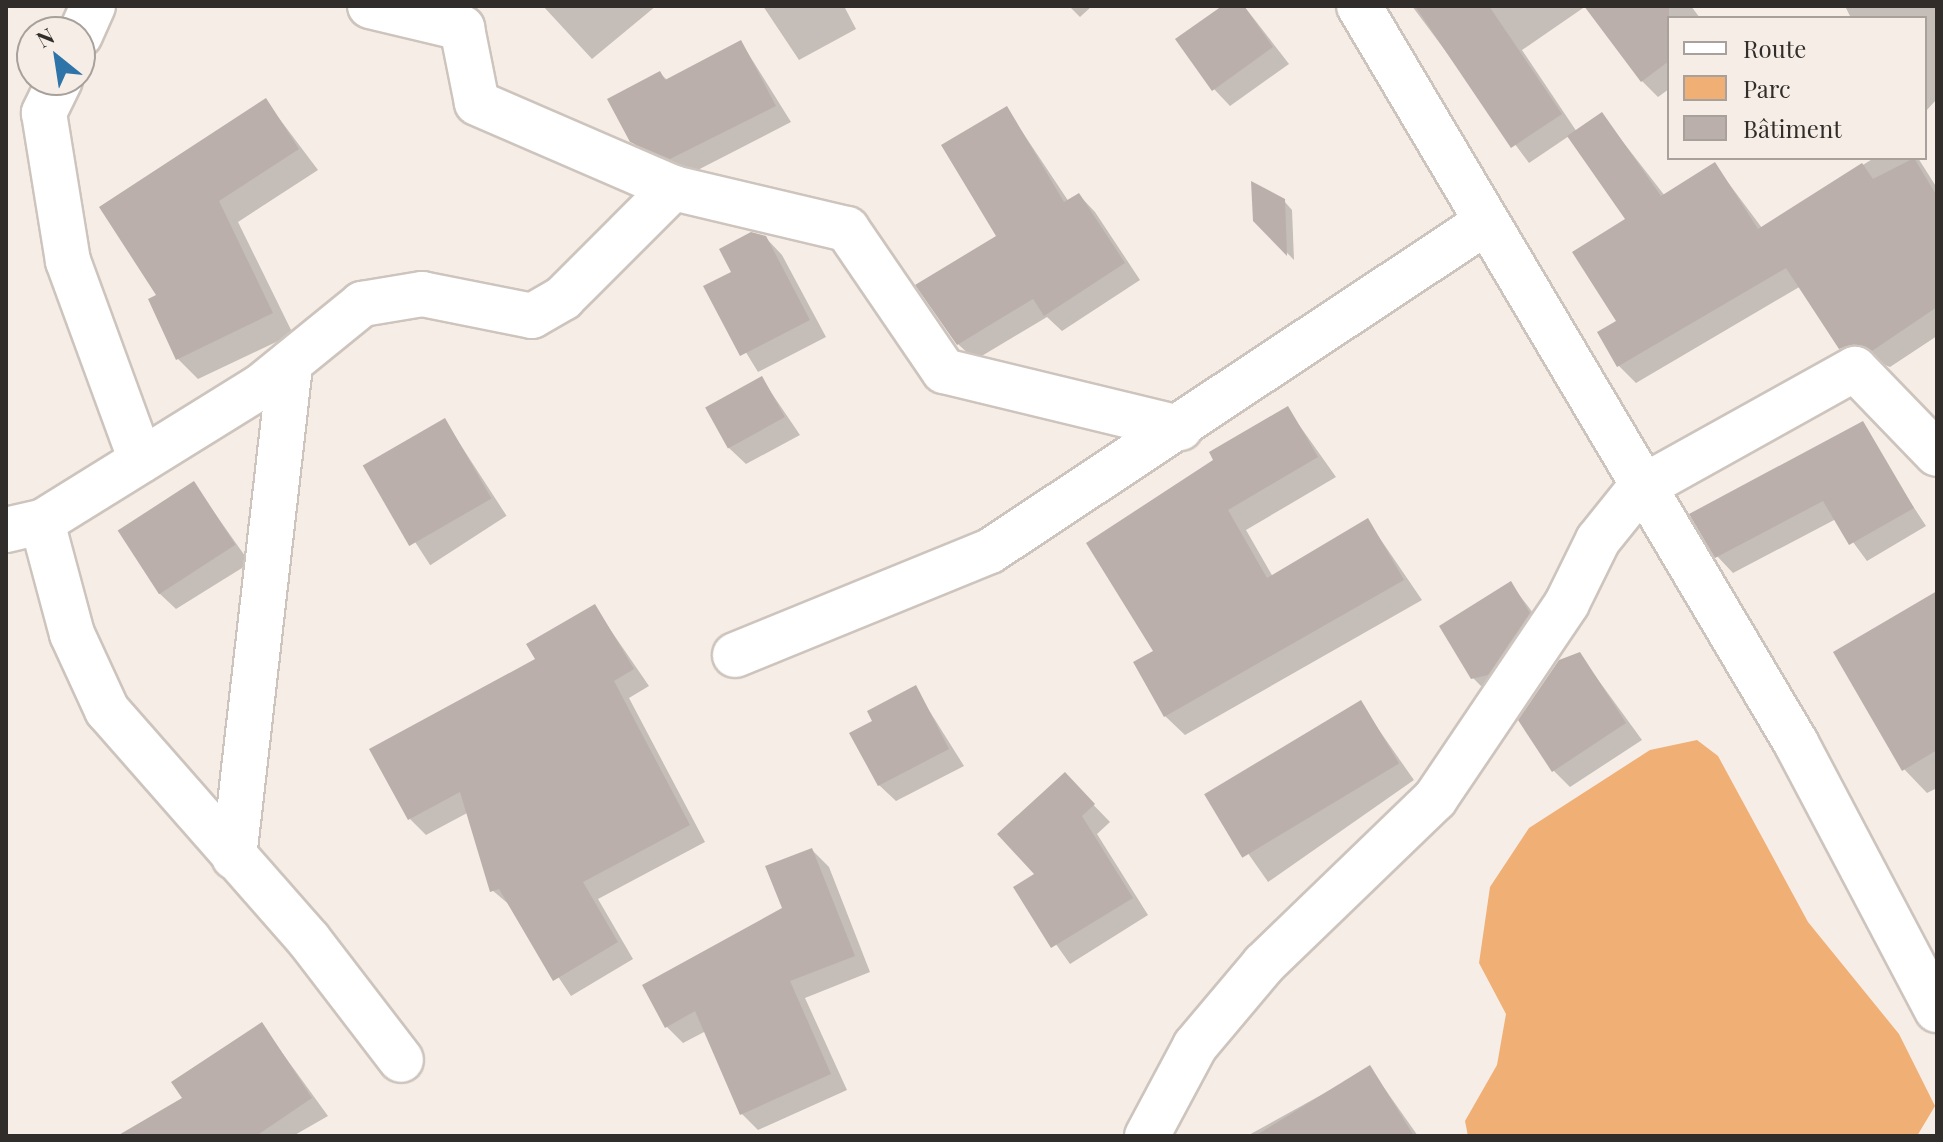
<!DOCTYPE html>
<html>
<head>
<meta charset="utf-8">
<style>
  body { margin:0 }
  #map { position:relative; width:1943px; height:1142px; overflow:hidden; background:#f6ede6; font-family:"Playfair Display",serif }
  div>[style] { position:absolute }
  .green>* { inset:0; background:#f0af75 }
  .shadow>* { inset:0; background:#0003; transform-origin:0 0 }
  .building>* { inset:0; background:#bbafac; transform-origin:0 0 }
  .roads { filter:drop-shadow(2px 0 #cdc4bd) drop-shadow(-2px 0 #cdc4bd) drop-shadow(0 2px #cdc4bd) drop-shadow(0 -2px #cdc4bd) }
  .minor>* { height:44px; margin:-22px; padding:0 22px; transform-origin:22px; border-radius:22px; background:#fff }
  span { translate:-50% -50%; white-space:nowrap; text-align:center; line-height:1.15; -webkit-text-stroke:7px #f6ede6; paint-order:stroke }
  .frame { position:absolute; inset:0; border:8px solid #302d2a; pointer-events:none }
  .legend { position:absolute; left:1667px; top:16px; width:260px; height:144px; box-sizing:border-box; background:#f6ede6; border:2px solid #a7a09b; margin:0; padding:10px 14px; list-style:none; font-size:24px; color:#302d2a }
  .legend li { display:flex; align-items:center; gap:16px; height:40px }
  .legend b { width:40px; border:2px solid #a7a09b }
  .north { position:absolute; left:16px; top:16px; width:80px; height:80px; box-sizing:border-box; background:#f6ede6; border:2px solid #a7a09b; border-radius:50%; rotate:330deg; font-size:22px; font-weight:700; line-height:32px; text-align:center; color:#302d2a }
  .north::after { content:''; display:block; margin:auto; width:28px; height:36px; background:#2f74a9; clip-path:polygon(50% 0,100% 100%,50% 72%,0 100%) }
</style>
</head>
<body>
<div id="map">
  <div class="green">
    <i style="clip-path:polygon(1697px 740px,1718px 756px,1808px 922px,1899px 1034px,1935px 1106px,1917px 1136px,1468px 1136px,1465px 1121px,1497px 1065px,1506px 1014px,1479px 963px,1490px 887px,1529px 828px,1650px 750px)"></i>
  </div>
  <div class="shadow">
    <i style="clip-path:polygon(543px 6px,656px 6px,592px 59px)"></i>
    <i style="clip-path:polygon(763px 6px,844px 6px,856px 29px,799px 60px)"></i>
    <i style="clip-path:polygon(1069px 6px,1092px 6px,1080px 17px)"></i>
    <i style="clip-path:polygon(1225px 6px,1244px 6px,1289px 64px,1230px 106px,1214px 89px)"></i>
    <i style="clip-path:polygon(1412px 6px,1586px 6px,1522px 50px,1577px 132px,1602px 115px,1665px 196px,1715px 165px,1762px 228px,1874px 158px,1918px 158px,1937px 188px,1937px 336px,1890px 367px,1872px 360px,1858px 365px,1801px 286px,1636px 383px,1618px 365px,1628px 219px,1569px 136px,1529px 163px)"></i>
    <i style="clip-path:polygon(1587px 6px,1691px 6px,1700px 18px,1669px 18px,1669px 89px,1658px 97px,1642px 81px)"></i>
    <i style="clip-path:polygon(1845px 6px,1937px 6px,1937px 99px,1925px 112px,1925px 18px,1851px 18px)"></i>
    <i style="clip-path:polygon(741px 42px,791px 122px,688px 175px,649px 158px,631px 141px,660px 73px,668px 81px)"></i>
    <i style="clip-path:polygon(266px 101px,318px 170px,238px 222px,293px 334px,198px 379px,178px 359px,159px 296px)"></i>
    <i style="clip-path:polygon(1007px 109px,1069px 202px,1079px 195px,1095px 212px,1140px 280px,1062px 331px,1047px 317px,975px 360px,958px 344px,998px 237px)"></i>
    <i style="clip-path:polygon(1284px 201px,1292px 210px,1294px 260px,1255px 220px)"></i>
    <i style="clip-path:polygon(765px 237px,782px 255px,826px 337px,758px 372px,706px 287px,734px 273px)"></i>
    <i style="clip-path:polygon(762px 379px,800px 435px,746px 464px,729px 448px)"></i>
    <i style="clip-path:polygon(1287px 408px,1336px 477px,1246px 530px,1273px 577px,1368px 521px,1422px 600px,1185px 735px,1165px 716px,1156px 651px,1216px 460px)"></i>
    <i style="left:445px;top:421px;width:113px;height:91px;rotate:57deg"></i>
    <i style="clip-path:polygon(1860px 425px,1926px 526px,1867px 561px,1836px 519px,1733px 573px,1717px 556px)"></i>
    <i style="clip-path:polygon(194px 484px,250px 563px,176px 609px,159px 593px)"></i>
    <i style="clip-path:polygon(1511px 584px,1546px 630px,1490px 695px,1473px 678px)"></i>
    <i style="clip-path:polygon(1937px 593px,1937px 788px,1927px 793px,1904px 769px)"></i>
    <i style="clip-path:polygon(594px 606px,649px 686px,629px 698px,705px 842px,598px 899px,633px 959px,571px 996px,511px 906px,492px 890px,469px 812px,426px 835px,410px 819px,537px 660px)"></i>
    <i style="clip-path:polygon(1580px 655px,1642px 740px,1570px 787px,1553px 770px)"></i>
    <i style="clip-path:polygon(915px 688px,964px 766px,896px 801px,879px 785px,875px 722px)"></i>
    <i style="left:1360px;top:703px;width:94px;height:178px;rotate:55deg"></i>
    <i style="clip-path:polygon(1081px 792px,1110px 822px,1097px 834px,1148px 915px,1070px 964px,1016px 888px,1037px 875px)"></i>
    <i style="clip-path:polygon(812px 850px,829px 867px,870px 972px,805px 998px,847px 1090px,758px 1130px,742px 1114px,706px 1031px,683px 1043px,666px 1026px,785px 909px)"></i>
    <i style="clip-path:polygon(262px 1025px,328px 1116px,293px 1136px,121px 1136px,184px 1098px)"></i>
    <i style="clip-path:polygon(1370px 1068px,1418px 1136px,1247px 1136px)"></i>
  </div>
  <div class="building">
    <i style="clip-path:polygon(1222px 6px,1244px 6px,1273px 47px,1212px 91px,1175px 39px)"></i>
    <i style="clip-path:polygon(1415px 6px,1489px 6px,1562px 114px,1511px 148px)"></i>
    <i style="clip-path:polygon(1584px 6px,1669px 6px,1669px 61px,1641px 82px)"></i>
    <i style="clip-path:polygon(741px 40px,776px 106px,670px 159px,630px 142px,607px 99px,660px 71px,665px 80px)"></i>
    <i style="clip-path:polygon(266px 98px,299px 149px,219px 201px,273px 313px,176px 360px,148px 299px,156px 295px,99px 207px)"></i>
    <i style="clip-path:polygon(1007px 106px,1064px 202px,1079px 193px,1125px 263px,1044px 316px,1033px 299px,957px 345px,915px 285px,996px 236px,941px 145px)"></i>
    <i style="clip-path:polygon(1602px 112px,1661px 196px,1715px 162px,1758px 229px,1862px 163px,1873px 179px,1914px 158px,1937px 196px,1937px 307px,1872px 351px,1854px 344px,1839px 349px,1786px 268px,1617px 367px,1597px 332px,1616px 321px,1572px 252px,1625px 219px,1567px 136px)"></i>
    <i style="clip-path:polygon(1251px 181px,1285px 199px,1287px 256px,1253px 221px)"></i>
    <i style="clip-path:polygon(751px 232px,766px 236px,810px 320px,740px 356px,703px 286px,731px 272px,719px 249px)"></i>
    <i style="left:762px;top:376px;width:47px;height:65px;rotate:61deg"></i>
    <i style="clip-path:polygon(1288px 406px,1318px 457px,1228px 510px,1267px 578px,1368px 518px,1404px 580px,1164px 717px,1133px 662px,1153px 651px,1086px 543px,1213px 460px,1209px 452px)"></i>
    <i style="left:445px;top:418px;width:93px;height:95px;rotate:60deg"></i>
    <i style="clip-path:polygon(1863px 421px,1914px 508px,1849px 545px,1823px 501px,1715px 558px,1689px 514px)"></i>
    <i style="left:194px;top:481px;width:76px;height:91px;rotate:57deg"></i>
    <i style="clip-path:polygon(1511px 581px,1530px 613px,1488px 675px,1471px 679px,1439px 626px)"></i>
    <i style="clip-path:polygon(1937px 591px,1937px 750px,1902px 771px,1833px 652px)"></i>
    <i style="clip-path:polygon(595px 604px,634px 669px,614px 681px,690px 825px,583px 882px,618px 942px,553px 981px,499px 889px,490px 892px,460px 792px,408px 820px,369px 749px,535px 659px,526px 644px)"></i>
    <i style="clip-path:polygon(1580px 652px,1626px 723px,1552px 772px,1518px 720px,1559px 660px)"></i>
    <i style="clip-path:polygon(916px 685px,949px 749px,878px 786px,849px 733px,872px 721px,867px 711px)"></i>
    <i style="left:1361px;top:700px;width:74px;height:183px;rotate:59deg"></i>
    <i style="clip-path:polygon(1065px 772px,1095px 804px,1082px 816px,1133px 898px,1051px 948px,1013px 887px,1034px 874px,997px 834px)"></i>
    <i style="clip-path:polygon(812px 848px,855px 956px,790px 981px,831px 1074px,740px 1115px,695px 1011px,665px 1028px,642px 985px,782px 908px,765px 866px)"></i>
    <i style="clip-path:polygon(262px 1022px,312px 1098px,256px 1136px,117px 1136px,182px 1098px,171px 1082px)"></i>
    <i style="clip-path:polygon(1370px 1065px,1414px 1136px,1255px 1136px)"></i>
  </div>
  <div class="roads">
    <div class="minor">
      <i style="left:370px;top:6px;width:95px;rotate:13.4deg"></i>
      <i style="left:462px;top:28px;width:76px;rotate:78.7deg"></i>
      <i style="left:477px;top:103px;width:214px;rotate:23.4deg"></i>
      <i style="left:673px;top:188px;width:179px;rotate:13.3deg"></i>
      <i style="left:847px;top:229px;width:172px;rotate:55.7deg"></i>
      <i style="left:944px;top:371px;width:243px;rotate:13.6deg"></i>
      <i style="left:1359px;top:6px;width:857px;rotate:59.33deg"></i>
      <i style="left:1796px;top:743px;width:302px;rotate:62.2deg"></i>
      <i style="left:80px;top:35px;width:32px;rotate:-66deg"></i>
      <i style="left:60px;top:80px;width:37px;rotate:116deg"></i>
      <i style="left:44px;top:113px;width:150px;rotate:80.8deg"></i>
      <i style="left:68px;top:261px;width:212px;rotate:69.9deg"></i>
      <i style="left:42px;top:522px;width:116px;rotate:75deg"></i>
      <i style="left:72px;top:634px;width:84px;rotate:65.3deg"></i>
      <i style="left:107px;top:710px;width:306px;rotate:48.7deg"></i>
      <i style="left:309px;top:940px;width:151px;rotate:52.5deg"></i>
      <i style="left:6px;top:530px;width:37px;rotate:-13deg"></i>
      <i style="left:42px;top:522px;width:256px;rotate:-31.8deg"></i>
      <i style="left:260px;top:387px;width:132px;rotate:-39.1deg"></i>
      <i style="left:362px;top:304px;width:61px;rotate:-9.5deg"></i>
      <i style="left:422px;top:294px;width:112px;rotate:11.3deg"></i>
      <i style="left:532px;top:316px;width:36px;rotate:-30deg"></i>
      <i style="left:563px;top:298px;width:156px;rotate:-45deg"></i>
      <i style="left:735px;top:655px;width:275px;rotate:-22.2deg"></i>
      <i style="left:990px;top:551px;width:594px;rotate:-33.53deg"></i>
      <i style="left:234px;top:857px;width:497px;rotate:-83.5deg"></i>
      <i style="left:1147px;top:1136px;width:102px;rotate:-61.9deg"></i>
      <i style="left:1195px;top:1046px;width:107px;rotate:-49.9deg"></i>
      <i style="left:1264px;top:964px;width:238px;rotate:-44deg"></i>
      <i style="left:1435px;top:799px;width:236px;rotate:-56deg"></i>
      <i style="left:1567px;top:603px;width:70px;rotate:-63.8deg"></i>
      <i style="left:1598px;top:540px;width:65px;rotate:-51.2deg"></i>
      <i style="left:1639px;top:489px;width:247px;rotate:-29.1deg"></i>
      <i style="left:1855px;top:369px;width:118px;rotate:46deg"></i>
    </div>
  </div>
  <div class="frame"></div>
  <ul class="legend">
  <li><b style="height:10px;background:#fff"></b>Route</li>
  <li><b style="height:22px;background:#f0af75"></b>Parc</li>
  <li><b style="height:22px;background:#bbafac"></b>Bâtiment</li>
  </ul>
  <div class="north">N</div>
</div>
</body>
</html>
